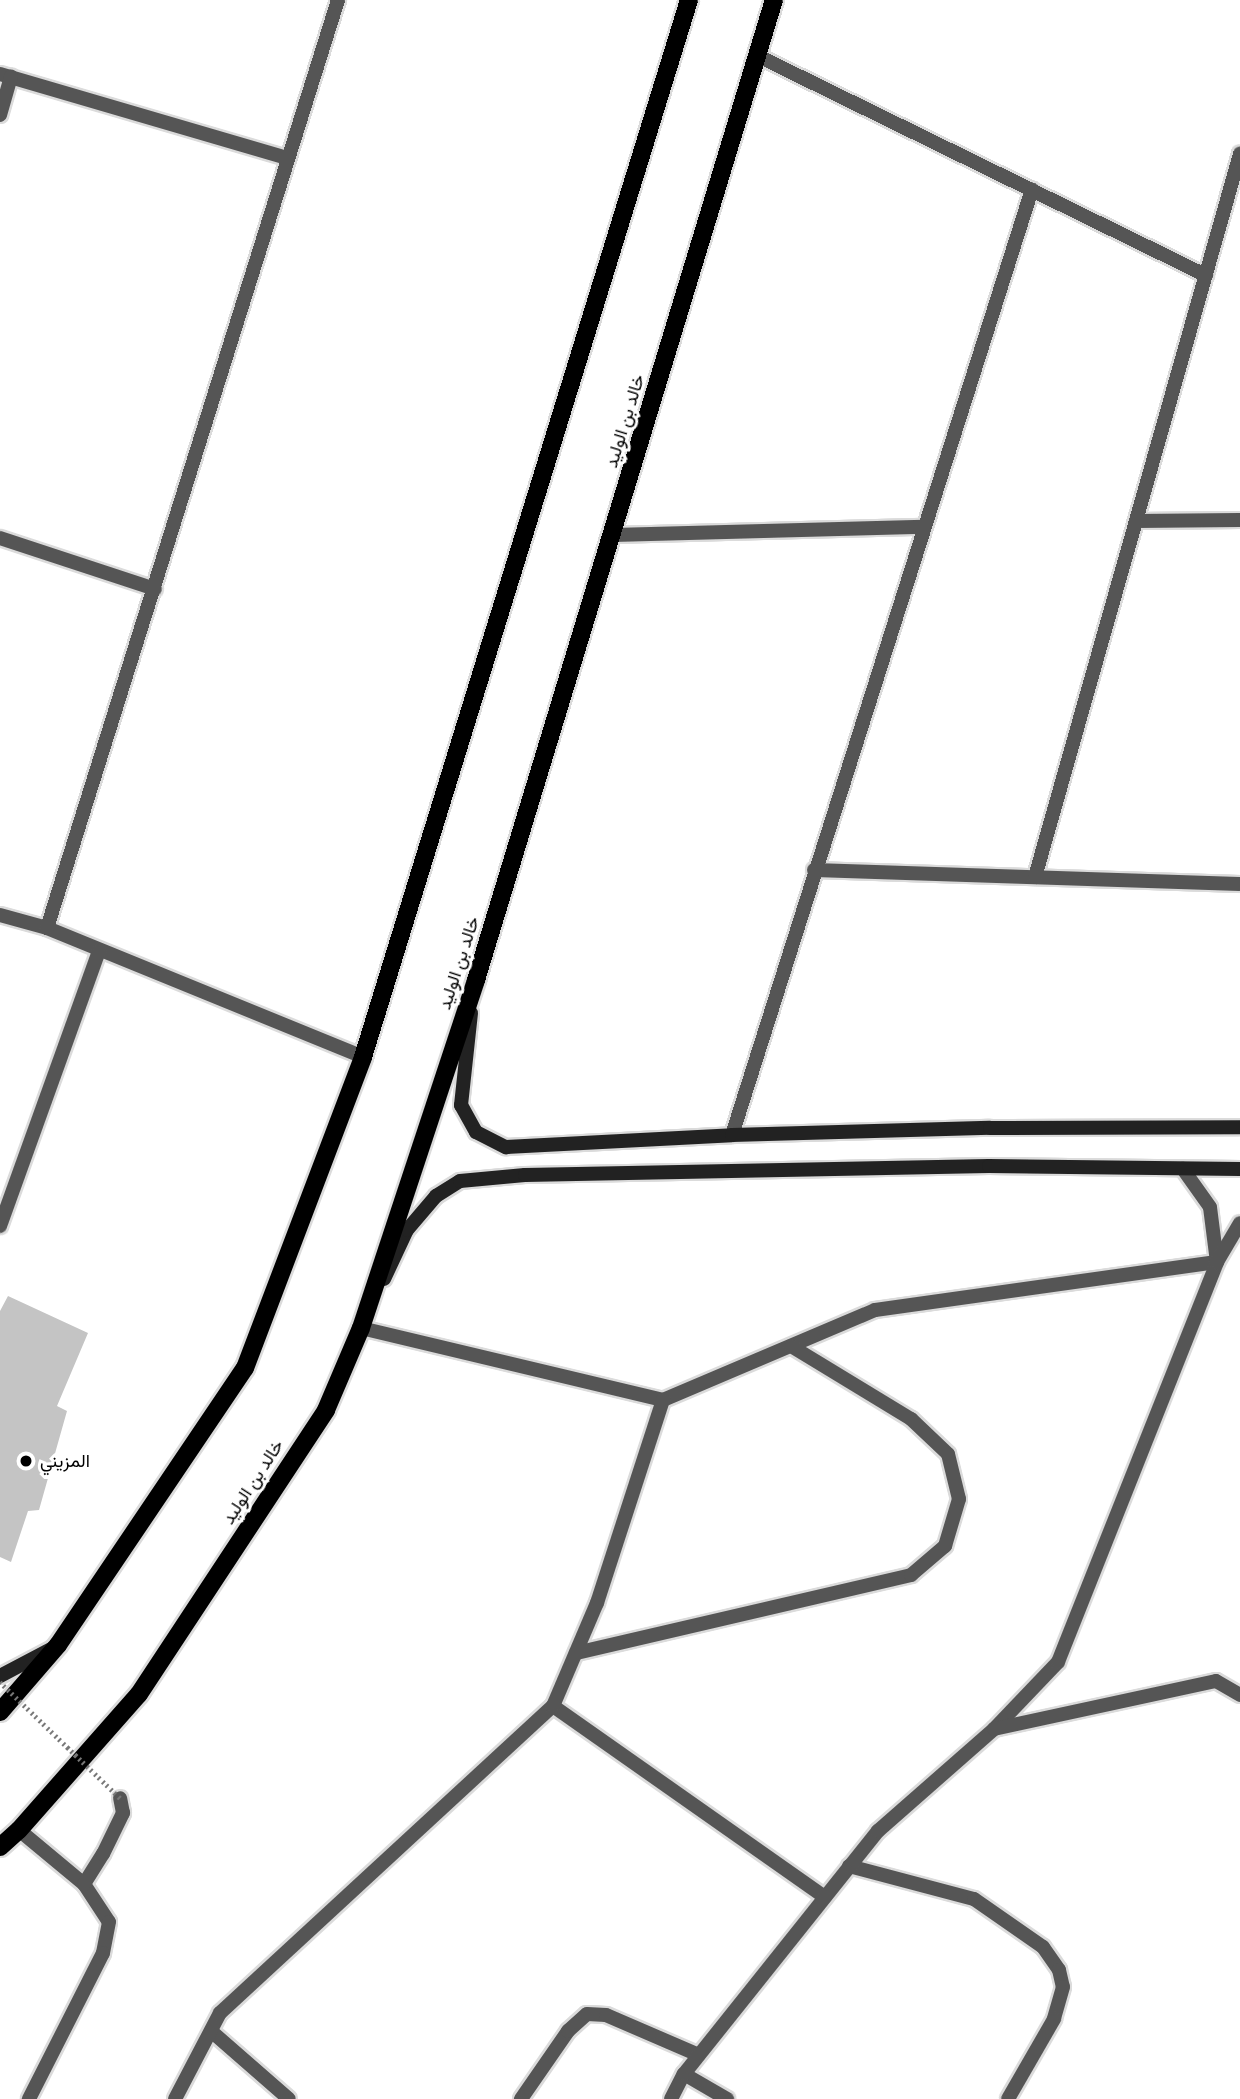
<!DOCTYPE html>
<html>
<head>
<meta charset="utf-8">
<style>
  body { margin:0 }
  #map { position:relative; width:1240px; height:2099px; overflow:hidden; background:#fff; font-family:"Archivo Narrow",Vazirmatn,sans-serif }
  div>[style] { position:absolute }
  .building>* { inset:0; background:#c4c4c4 }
  .roads { filter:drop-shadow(2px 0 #dbdbdb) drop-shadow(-2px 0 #dbdbdb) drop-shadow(0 2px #dbdbdb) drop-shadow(0 -2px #dbdbdb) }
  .street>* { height:14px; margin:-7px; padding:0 7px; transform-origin:7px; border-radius:7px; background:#555 }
  .secondary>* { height:14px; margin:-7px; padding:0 7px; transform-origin:7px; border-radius:7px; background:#222 }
  .primary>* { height:18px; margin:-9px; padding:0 9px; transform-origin:9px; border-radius:9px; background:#000 }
  .path-bridge>* { height:4.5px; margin-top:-2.25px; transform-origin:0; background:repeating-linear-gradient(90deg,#777 0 2px,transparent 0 5.5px) }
  .dots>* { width:19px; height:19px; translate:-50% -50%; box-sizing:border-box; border:4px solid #fff; border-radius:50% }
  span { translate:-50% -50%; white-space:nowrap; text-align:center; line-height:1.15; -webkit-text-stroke:6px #fff; paint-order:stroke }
  .street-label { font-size:18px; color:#000 }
  .poi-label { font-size:18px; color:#000 }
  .left { translate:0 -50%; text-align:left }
</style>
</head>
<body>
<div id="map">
  <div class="building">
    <i style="clip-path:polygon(8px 1296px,88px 1333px,57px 1406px,67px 1411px,39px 1510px,28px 1511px,11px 1562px,0 1557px,0 1311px)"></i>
  </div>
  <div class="roads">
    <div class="street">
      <i style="left:758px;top:56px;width:499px;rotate:26.1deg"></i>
      <i style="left:0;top:74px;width:299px;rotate:16.3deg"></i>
      <i style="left:0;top:115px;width:40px;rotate:-74deg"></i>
      <i style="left:1136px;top:521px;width:104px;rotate:-0.6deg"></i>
      <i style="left:613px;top:535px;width:311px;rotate:-1.5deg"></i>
      <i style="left:0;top:538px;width:163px;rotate:18.2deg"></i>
      <i style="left:814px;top:870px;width:426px;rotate:1.9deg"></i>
      <i style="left:1035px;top:877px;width:752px;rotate:-74.17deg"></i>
      <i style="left:0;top:915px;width:49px;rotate:15.5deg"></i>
      <i style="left:47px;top:928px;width:341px;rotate:22.2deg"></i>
      <i style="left:47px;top:928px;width:973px;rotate:-72.59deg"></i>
      <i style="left:732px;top:1135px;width:992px;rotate:-72.4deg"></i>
      <i style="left:0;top:1226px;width:292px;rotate:-70.2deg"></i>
      <i style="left:361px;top:1328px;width:310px;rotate:13.4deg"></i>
      <i style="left:663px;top:1400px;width:230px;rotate:-23deg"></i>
      <i style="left:875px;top:1310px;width:345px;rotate:-8deg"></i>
      <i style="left:1217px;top:1262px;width:55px;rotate:-97.3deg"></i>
      <i style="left:1210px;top:1207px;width:47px;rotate:-125.4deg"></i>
      <i style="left:576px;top:1653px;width:344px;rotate:-13.1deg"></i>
      <i style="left:911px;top:1575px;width:45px;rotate:-40.5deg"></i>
      <i style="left:945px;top:1546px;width:49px;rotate:-73.4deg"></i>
      <i style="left:959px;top:1499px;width:46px;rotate:-103.7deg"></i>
      <i style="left:948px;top:1454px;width:51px;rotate:-136.6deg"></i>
      <i style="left:911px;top:1419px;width:140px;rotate:-148.7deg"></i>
      <i style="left:553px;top:1706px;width:332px;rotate:35.1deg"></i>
      <i style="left:995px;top:1728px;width:91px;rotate:-46.3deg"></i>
      <i style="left:1058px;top:1662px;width:430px;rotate:-68.3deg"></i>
      <i style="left:1217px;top:1262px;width:45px;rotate:-59.5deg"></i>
      <i style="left:19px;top:1830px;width:85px;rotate:39.7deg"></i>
      <i style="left:84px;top:1884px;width:45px;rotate:56.7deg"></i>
      <i style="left:109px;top:1922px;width:32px;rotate:101deg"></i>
      <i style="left:103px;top:1953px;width:164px;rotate:116.9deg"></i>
      <i style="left:849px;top:1866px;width:129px;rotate:14.8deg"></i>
      <i style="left:974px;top:1899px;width:84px;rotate:34.8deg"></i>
      <i style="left:1043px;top:1947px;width:28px;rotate:55deg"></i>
      <i style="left:1059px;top:1970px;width:17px;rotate:77deg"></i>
      <i style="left:1063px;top:1987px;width:33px;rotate:106deg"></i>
      <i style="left:1054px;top:2019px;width:92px;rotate:119.9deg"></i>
      <i style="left:84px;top:1884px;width:36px;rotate:-58deg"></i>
      <i style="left:103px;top:1854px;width:46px;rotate:-64deg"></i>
      <i style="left:123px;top:1813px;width:15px;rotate:-101deg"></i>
      <i style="left:211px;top:2031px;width:103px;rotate:41.1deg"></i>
      <i style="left:684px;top:2074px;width:50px;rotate:30.2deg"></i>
      <i style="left:175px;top:2099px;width:97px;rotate:-62.4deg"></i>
      <i style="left:220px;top:2013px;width:453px;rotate:-42.7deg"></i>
      <i style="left:553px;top:1706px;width:112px;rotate:-66.9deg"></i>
      <i style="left:597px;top:1603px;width:213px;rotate:-72deg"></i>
      <i style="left:521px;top:2099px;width:83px;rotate:-55.3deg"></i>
      <i style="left:568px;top:2031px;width:25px;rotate:-42deg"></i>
      <i style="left:587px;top:2014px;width:19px;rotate:3deg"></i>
      <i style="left:606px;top:2015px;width:101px;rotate:23.3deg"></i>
      <i style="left:671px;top:2099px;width:28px;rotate:-63deg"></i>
      <i style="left:684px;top:2074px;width:311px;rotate:-51.4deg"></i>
      <i style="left:878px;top:1831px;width:154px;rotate:-41.3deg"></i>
      <i style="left:994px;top:1729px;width:227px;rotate:-12.2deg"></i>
      <i style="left:1216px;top:1681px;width:28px;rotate:30deg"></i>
    </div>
    <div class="secondary">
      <i style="left:471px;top:1013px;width:93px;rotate:96.2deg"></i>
      <i style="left:461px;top:1105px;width:31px;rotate:61deg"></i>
      <i style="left:476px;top:1132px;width:34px;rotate:27deg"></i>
      <i style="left:506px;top:1147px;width:226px;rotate:-3deg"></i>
      <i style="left:732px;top:1135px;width:258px;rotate:-1.6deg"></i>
      <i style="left:990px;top:1128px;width:250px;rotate:-0.2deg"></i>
      <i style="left:384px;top:1279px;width:54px;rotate:-64.9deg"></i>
      <i style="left:407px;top:1230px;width:45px;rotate:-49.5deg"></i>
      <i style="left:436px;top:1196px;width:28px;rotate:-32deg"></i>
      <i style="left:460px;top:1181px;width:65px;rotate:-5.3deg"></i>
      <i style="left:525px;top:1175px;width:464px;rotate:-1.1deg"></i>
      <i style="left:989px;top:1166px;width:251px;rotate:0.7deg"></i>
      <i style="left:0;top:1676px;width:58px;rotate:-27.9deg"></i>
    </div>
    <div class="primary">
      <i style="left:0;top:1712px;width:89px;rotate:-49.1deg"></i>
      <i style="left:58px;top:1645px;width:334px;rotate:-56deg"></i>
      <i style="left:245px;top:1368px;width:333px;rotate:-69.2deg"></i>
      <i style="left:363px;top:1057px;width:1106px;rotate:-72.86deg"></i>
      <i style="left:0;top:1847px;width:25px;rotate:-42deg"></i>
      <i style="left:19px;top:1830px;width:181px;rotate:-48.6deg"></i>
      <i style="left:139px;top:1694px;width:340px;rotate:-56.6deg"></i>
      <i style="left:326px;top:1410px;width:89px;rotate:-66.9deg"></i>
      <i style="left:361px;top:1328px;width:367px;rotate:-71.7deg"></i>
      <i style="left:476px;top:980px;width:1024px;rotate:-73.09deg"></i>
    </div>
  </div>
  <div class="path-bridge">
    <i style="left:0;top:1682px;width:167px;rotate:44deg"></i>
  </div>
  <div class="dots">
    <i style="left:26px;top:1461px;background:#000"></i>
  </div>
  <div class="street-label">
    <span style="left:625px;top:421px;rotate:-73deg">خالد بن الوليد</span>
    <span style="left:459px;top:963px;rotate:-72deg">خالد بن الوليد</span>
    <span style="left:253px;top:1482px;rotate:-57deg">خالد بن الوليد</span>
  </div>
  <div class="poi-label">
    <span class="left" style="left:40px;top:1461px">المزيني</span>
  </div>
</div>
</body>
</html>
